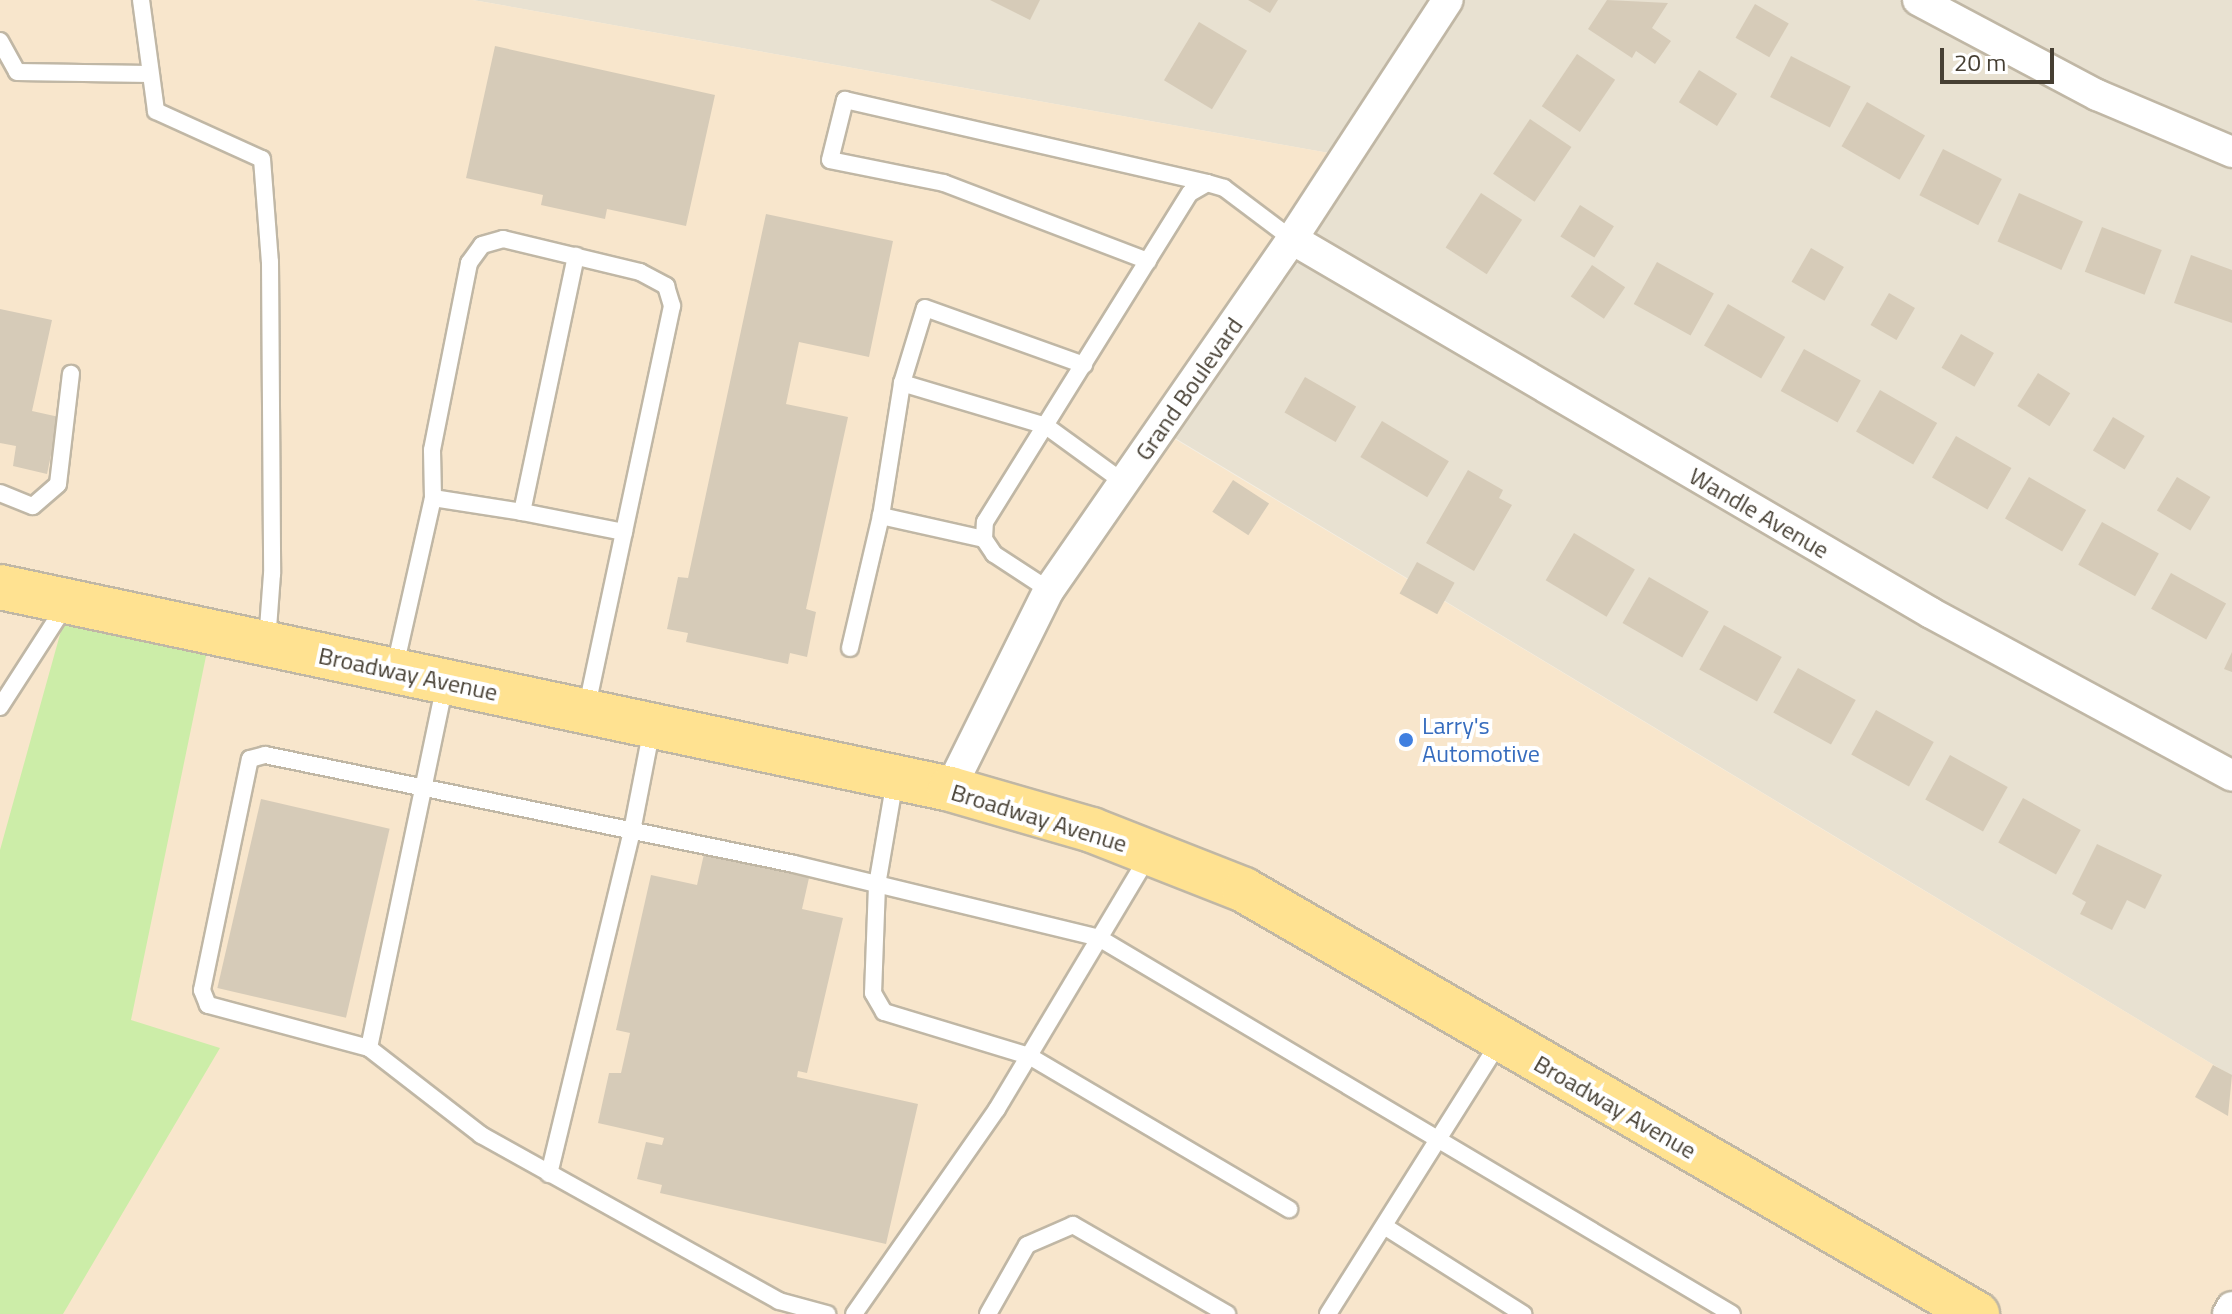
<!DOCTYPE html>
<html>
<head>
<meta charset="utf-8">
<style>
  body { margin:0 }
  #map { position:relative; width:2232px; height:1314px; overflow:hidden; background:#f4efe4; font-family:"Titillium Web",sans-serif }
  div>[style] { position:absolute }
  .residential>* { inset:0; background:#e8e1d1 }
  .commercial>* { inset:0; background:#f8e6cc }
  .green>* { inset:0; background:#cceda8 }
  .building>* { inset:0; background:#d6cbb8; transform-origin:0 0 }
  .roads { filter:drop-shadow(2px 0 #c0b7a5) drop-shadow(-2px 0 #c0b7a5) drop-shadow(0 2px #c0b7a5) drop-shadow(0 -2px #c0b7a5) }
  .lane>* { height:16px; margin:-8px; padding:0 8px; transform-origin:8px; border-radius:8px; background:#fff }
  .street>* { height:30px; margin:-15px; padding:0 15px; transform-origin:15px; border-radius:15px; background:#fff }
  .primary>* { height:44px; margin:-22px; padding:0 22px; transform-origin:22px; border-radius:22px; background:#ffe291 }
  .dots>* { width:22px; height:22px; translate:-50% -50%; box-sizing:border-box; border:4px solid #fff; border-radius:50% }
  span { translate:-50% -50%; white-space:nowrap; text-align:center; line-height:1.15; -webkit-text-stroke:8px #fff; paint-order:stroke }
  .street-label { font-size:24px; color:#463f33 }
  .shop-label { font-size:24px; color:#366cbe }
  .left { translate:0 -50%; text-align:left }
  .scale { position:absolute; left:1940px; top:48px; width:114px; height:36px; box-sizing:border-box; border:4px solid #463f33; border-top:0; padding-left:10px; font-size:24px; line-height:28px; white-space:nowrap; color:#463f33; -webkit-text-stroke:6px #fff; paint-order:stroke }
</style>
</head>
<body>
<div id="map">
  <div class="residential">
    <i style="clip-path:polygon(473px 0,2232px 0,2232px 1076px,1160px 429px,1346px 156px)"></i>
  </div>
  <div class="commercial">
    <i style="clip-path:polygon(0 0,473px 0,1346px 156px,1160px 430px,2232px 1076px,2232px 1314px,0 1314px)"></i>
  </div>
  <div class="green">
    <i style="clip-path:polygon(69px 602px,211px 632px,131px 1020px,220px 1048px,63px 1314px,0 1314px,0 850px)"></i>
  </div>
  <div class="building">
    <i style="clip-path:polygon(990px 0,1040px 0,1030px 20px)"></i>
    <i style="clip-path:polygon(1248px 0,1278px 0,1270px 13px)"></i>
    <i style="clip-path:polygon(1607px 0,1668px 3px,1652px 28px,1671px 41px,1655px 64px,1636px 51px,1632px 58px,1588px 29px)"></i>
    <i style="left:1755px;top:4px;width:39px;height:39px;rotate:30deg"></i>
    <i style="left:1199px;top:22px;width:56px;height:68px;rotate:31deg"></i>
    <i style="clip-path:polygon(495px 46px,715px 95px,686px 226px,607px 209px,605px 219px,541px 205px,543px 195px,466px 178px)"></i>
    <i style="left:1577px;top:54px;width:46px;height:63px;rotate:34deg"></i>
    <i style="left:1791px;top:56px;width:67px;height:46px;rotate:27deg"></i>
    <i style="left:1699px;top:70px;width:45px;height:38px;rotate:32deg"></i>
    <i style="left:1867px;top:102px;width:67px;height:51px;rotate:30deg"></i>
    <i style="left:1530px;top:119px;width:50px;height:66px;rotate:34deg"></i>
    <i style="left:1943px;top:149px;width:66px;height:52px;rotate:27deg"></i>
    <i style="left:1481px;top:193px;width:49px;height:65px;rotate:33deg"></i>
    <i style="left:2019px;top:193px;width:70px;height:53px;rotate:24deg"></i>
    <i style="left:1580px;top:205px;width:40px;height:37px;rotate:32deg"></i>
    <i style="clip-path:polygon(766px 214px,893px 241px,869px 357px,799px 342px,786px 404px,848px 417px,806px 609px,816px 612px,807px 657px,790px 653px,788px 664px,686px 642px,688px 633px,667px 629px,678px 577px,688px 578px)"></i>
    <i style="left:2102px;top:227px;width:64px;height:48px;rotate:21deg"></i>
    <i style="left:1811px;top:248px;width:38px;height:39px;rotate:30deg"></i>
    <i style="clip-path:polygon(2191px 255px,2232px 270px,2232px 323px,2174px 303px)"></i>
    <i style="left:1657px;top:262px;width:65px;height:48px;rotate:29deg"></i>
    <i style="left:1592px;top:265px;width:40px;height:38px;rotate:34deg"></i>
    <i style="left:1889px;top:293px;width:30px;height:37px;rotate:30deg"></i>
    <i style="left:1728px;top:304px;width:66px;height:48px;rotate:30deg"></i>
    <i style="clip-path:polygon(0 309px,52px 320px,32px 411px,59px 417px,47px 474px,13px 466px,16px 446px,0 443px)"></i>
    <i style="left:1961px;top:334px;width:38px;height:39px;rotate:30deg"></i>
    <i style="left:1804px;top:349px;width:65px;height:48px;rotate:29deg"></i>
    <i style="left:2038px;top:373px;width:38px;height:39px;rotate:32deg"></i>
    <i style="left:1305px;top:377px;width:59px;height:41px;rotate:30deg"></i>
    <i style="left:1880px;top:390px;width:66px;height:48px;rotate:30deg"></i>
    <i style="left:2113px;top:417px;width:37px;height:39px;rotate:31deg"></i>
    <i style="left:1382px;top:421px;width:78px;height:42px;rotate:31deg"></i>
    <i style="left:1956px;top:436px;width:64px;height:48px;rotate:30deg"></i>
    <i style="clip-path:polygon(1468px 470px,1503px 490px,1499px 498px,1512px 505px,1474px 571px,1426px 543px)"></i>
    <i style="left:2029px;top:477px;width:66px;height:48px;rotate:30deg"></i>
    <i style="left:2177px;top:477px;width:39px;height:39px;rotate:31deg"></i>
    <i style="left:1233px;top:480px;width:43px;height:38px;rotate:33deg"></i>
    <i style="left:2102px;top:522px;width:65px;height:49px;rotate:29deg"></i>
    <i style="left:1574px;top:533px;width:71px;height:55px;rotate:31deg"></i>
    <i style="left:1417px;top:562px;width:43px;height:36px;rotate:29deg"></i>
    <i style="left:2171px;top:573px;width:63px;height:41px;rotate:29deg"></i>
    <i style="left:1649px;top:577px;width:69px;height:53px;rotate:30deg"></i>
    <i style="left:1724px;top:625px;width:66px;height:51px;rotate:29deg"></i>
    <i style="clip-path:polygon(2232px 652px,2232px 672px,2224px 669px)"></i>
    <i style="left:1798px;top:668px;width:66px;height:51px;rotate:29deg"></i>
    <i style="left:1876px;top:710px;width:66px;height:51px;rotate:29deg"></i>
    <i style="left:1950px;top:755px;width:66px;height:51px;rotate:29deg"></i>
    <i style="left:2023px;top:798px;width:66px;height:51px;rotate:29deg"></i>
    <i style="left:261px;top:799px;width:132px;height:194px;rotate:13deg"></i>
    <i style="clip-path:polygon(2097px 844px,2162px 875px,2145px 909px,2127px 900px,2112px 930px,2080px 914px,2086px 902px,2072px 894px)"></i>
    <i style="clip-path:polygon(704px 854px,809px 878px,802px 909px,843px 918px,807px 1073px,798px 1071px,797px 1077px,918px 1104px,886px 1244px,660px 1193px,662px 1185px,637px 1179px,646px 1142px,662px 1145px,664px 1138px,598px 1123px,609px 1073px,621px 1073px,630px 1033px,616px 1030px,651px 875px,697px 885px)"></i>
    <i style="clip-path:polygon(2213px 1065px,2232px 1075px,2228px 1116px,2195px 1097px)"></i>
  </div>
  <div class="roads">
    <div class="lane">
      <i style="left:141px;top:0;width:112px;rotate:82.3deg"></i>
      <i style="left:156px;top:111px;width:116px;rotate:24.4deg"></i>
      <i style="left:262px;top:159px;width:103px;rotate:85.6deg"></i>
      <i style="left:270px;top:262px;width:312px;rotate:89.6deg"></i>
      <i style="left:272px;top:574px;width:68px;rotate:94.2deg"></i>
      <i style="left:0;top:41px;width:35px;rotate:61deg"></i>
      <i style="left:17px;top:72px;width:133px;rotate:0.9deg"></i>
      <i style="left:1148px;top:261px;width:218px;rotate:-159.1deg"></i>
      <i style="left:944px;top:183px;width:116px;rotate:-168.6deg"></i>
      <i style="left:830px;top:160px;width:62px;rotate:-76deg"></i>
      <i style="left:845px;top:100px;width:371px;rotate:12.9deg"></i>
      <i style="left:902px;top:383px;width:150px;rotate:16.6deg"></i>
      <i style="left:1046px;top:426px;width:95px;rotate:36deg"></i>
      <i style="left:0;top:493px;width:35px;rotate:22deg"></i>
      <i style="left:33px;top:506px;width:33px;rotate:-41deg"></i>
      <i style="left:58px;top:484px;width:111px;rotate:-83.3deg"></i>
      <i style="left:433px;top:498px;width:90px;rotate:8.9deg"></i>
      <i style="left:522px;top:512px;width:262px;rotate:-78.1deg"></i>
      <i style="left:522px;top:512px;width:104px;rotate:11.1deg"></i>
      <i style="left:984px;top:539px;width:106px;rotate:-167.4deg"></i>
      <i style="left:881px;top:516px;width:135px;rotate:-81deg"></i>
      <i style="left:902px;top:383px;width:78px;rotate:-73deg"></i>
      <i style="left:925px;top:308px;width:169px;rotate:19.7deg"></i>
      <i style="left:1049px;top:590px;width:66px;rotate:-146.8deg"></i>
      <i style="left:994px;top:554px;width:18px;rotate:-124deg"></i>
      <i style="left:984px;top:539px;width:17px;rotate:-87deg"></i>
      <i style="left:985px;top:522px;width:388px;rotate:-58.1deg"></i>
      <i style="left:1190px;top:193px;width:20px;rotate:-30deg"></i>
      <i style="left:1207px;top:183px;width:18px;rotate:16deg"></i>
      <i style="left:1224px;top:188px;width:85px;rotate:36.9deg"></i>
      <i style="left:850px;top:648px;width:136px;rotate:-76.8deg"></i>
      <i style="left:394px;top:671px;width:177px;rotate:-77.3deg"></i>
      <i style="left:433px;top:498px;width:48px;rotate:-91.2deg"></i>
      <i style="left:432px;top:450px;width:191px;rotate:-78.8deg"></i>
      <i style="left:469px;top:263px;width:22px;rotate:-54deg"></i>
      <i style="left:482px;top:245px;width:22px;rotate:-16deg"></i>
      <i style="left:503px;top:239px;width:141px;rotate:13.5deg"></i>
      <i style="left:640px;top:272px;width:30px;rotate:28deg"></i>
      <i style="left:666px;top:286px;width:21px;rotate:73deg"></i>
      <i style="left:672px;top:306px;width:413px;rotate:102deg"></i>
      <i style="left:445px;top:684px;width:372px;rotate:101.8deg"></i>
      <i style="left:369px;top:1048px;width:142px;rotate:37.8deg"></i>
      <i style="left:481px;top:1135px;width:341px;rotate:29.1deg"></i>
      <i style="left:779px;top:1301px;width:50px;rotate:15.2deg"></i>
      <i style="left:0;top:707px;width:120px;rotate:-57.2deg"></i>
      <i style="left:895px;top:780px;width:107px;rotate:99.7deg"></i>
      <i style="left:877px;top:885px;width:108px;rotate:92.1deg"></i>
      <i style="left:873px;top:993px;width:22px;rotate:60deg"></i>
      <i style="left:884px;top:1012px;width:152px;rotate:16.9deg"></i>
      <i style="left:1029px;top:1056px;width:302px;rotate:30.5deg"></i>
      <i style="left:369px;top:1048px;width:167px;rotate:-165deg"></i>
      <i style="left:208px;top:1005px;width:16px;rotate:-112deg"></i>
      <i style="left:202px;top:990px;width:236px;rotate:-78.3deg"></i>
      <i style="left:250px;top:759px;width:16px;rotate:-15deg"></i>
      <i style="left:265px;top:755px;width:540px;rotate:11.64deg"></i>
      <i style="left:794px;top:864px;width:314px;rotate:13.6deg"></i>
      <i style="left:1099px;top:938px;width:736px;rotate:30.71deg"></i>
      <i style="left:549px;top:1174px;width:353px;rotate:-76.4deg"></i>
      <i style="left:632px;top:831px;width:105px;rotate:-79deg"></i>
      <i style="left:1384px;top:1226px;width:165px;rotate:32.3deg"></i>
      <i style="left:854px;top:1314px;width:250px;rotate:-55.1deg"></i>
      <i style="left:997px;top:1109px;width:296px;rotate:-59.1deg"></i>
      <i style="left:988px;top:1314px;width:79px;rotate:-60.5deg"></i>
      <i style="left:1027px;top:1245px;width:50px;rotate:-23.5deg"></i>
      <i style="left:1073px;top:1225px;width:178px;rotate:30deg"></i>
      <i style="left:1328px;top:1314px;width:323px;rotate:-57.8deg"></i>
    </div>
    <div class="street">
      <i style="left:1918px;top:0;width:203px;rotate:28deg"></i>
      <i style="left:2097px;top:95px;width:147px;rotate:22.9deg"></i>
      <i style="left:1292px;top:239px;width:740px;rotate:30.34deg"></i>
      <i style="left:1931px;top:613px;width:342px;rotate:28.4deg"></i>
      <i style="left:950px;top:789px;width:222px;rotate:-63.6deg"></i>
      <i style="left:1049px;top:590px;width:427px;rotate:-55.3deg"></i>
      <i style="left:1292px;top:239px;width:285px;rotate:-56.9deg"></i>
      <i style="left:2228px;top:1314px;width:8px;rotate:-60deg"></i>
    </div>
    <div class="primary">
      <i style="left:0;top:587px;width:971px;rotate:12deg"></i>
      <i style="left:950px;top:789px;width:148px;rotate:16.1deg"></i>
      <i style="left:1092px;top:830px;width:163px;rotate:21.5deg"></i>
      <i style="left:1244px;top:890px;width:847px;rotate:30.05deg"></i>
    </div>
  </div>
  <div class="dots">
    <i style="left:1406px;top:740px;background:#3f7fe0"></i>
  </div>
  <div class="street-label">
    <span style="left:1189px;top:389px;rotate:-55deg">Grand Boulevard</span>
    <span style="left:1759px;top:513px;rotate:30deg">Wandle Avenue</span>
    <span style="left:408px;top:674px;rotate:12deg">Broadway Avenue</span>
    <span style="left:1039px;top:818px;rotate:17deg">Broadway Avenue</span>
    <span style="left:1615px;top:1107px;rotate:30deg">Broadway Avenue</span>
  </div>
  <div class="shop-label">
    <span class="left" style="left:1422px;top:740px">Larry's<br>Automotive</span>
  </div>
  <div class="scale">20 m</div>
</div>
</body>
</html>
